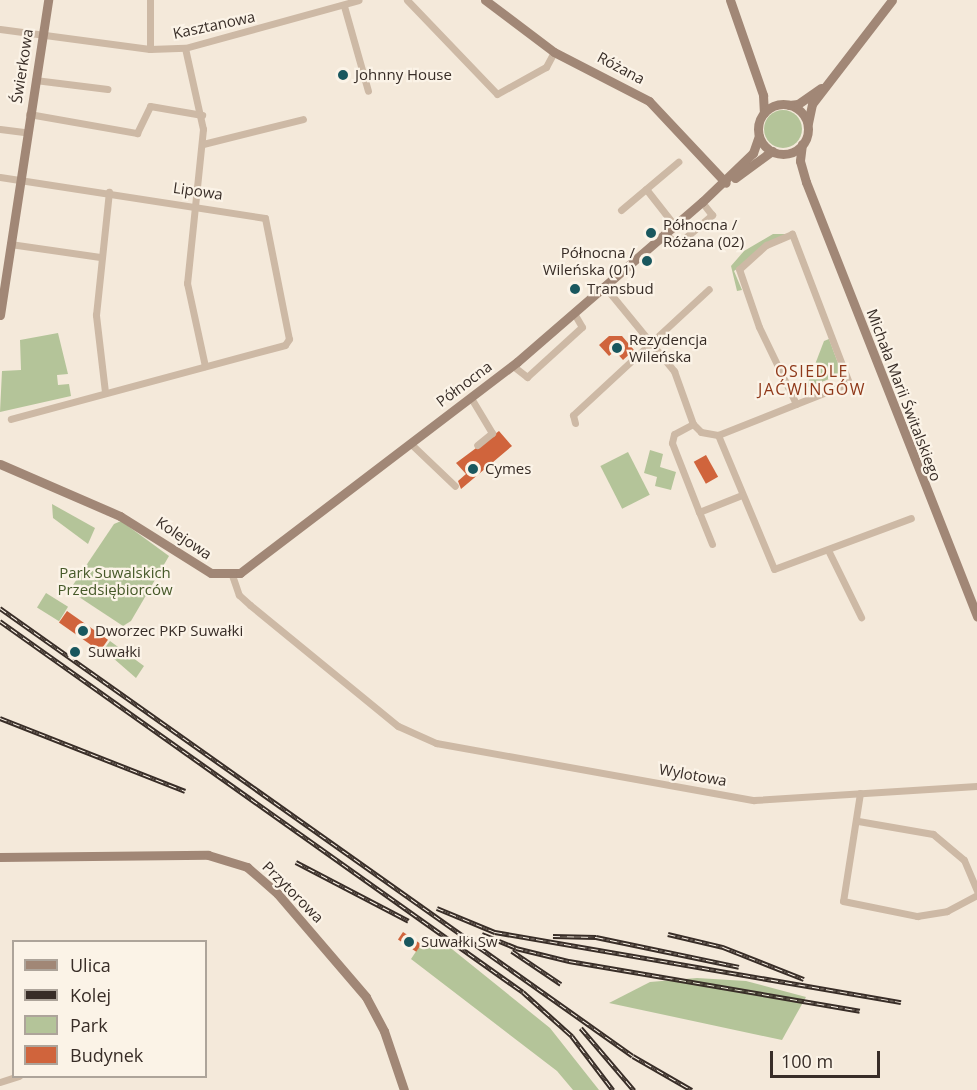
<!DOCTYPE html>
<html>
<head>
<meta charset="utf-8">
<style>
  body { margin:0 }
  #map { position:relative; width:977px; height:1090px; overflow:hidden; background:#f4e9da; font-family:"Open Sans",sans-serif }
  div>[style] { position:absolute }
  .green>* { inset:0; background:#b4c499; transform-origin:0 0 }
  .round { border-radius:50% }
  .building>* { inset:0; background:#d0643c; transform-origin:0 0 }
  .street>* { height:7px; margin:-3.5px; padding:0 3.5px; transform-origin:3.5px; border-radius:3.5px; background:#cdb9a5 }
  .secondary>* { height:9px; margin:-4.5px; padding:0 4.5px; transform-origin:4.5px; border-radius:4.5px; background:#a18776 }
  .secondary>.ring { margin:-4.5px; padding:0; box-sizing:content-box; background:none; border:9px solid #a18776; border-radius:50% }
  .rail>* { height:4.5px; margin-top:-2.25px; transform-origin:0; background:repeating-linear-gradient(90deg,#fbf3e7 0 7px,#382d27 0 14px); box-sizing:border-box; border-block:2px solid #382d27 }
  .dots>* { width:16px; height:16px; translate:-50% -50%; box-sizing:border-box; border:3px solid #fbf3e7; border-radius:50% }
  span { translate:-50% -50%; white-space:nowrap; text-align:center; line-height:1.15; -webkit-text-stroke:4.5px #fbf3e7; paint-order:stroke }
  .street-label { font-size:15px; color:#382d27 }
  .poi-label { font-size:15px; color:#382d27 }
  .left { translate:0 -50%; text-align:left }
  .right { translate:-100% -50%; text-align:right }
  .park-label { font-size:15px; color:#465929 }
  .neighbourhood-label { font-size:16px; color:#8f3819; letter-spacing:1.5px }
  .legend { position:absolute; left:12px; top:940px; width:195px; height:138px; box-sizing:border-box; background:#fbf3e7; border:2px solid #ada49a; margin:0; padding:8px 10px; list-style:none; font-size:18px; color:#382d27 }
  .legend li { display:flex; align-items:center; gap:12px; height:30px }
  .legend b { width:30px; border:2px solid #ada49a }
  .scale { position:absolute; left:770px; top:1051px; width:110px; height:27px; box-sizing:border-box; border:3px solid #382d27; border-top:0; padding-left:8px; font-size:18px; line-height:21px; white-space:nowrap; color:#382d27; -webkit-text-stroke:4px #fbf3e7; paint-order:stroke }
</style>
</head>
<body>
<div id="map">
  <div class="green">
    <i class="round" style="left:764px;top:110px;width:38px;height:38px"></i>
    <i style="clip-path:polygon(773px 234px,787px 234px,734px 271px,742px 290px,737px 291px,731px 266px,744px 251px)"></i>
    <i style="clip-path:polygon(58px 333px,68px 374px,57px 375px,58px 385px,69px 384px,71px 396px,0 412px,2px 371px,21px 370px,20px 340px)"></i>
    <i style="clip-path:polygon(829px 339px,842px 374px,806px 388px,824px 341px)"></i>
    <i style="clip-path:polygon(650px 450px,663px 454px,660px 467px,676px 472px,671px 490px,655px 486px,657px 477px,644px 473px)"></i>
    <i style="left:628px;top:452px;width:48px;height:31px;rotate:63deg"></i>
    <i style="clip-path:polygon(52px 504px,95px 528px,88px 544px,53px 518px)"></i>
    <i style="clip-path:polygon(121px 521px,169px 556px,131px 621px,123px 626px,79px 597px,73px 585px,114px 524px)"></i>
    <i style="left:46px;top:593px;width:26px;height:17px;rotate:32deg"></i>
    <i style="clip-path:polygon(110px 641px,144px 666px,136px 678px,105px 651px,101px 653px)"></i>
    <i style="clip-path:polygon(437px 937px,550px 1028px,599px 1090px,573px 1090px,557px 1071px,411px 959px,421px 944px)"></i>
    <i style="clip-path:polygon(697px 978px,746px 981px,806px 997px,782px 1040px,609px 1003px,650px 982px)"></i>
  </div>
  <div class="building">
    <i style="clip-path:polygon(609px 336px,622px 336px,634px 350px,623px 360px,615px 351px,609px 356px,599px 345px)"></i>
    <i style="clip-path:polygon(499px 431px,512px 446px,461px 489px,458px 481px,466px 474px,456px 463px)"></i>
    <i style="left:706px;top:455px;width:25px;height:14px;rotate:61deg"></i>
    <i style="left:67px;top:611px;width:50px;height:14px;rotate:35deg"></i>
    <i style="left:403px;top:932px;width:22px;height:9px;rotate:34deg"></i>
  </div>
  <div class="street">
    <i style="left:407px;top:0;width:130px;rotate:46.2deg"></i>
    <i style="left:497px;top:94px;width:56px;rotate:-28.9deg"></i>
    <i style="left:546px;top:67px;width:17px;rotate:-62deg"></i>
    <i style="left:344px;top:6px;width:88px;rotate:74.2deg"></i>
    <i style="left:0;top:29px;width:151px;rotate:7.6deg"></i>
    <i style="left:150px;top:49px;width:35px;rotate:-2deg"></i>
    <i style="left:185px;top:48px;width:180px;rotate:-15.4deg"></i>
    <i style="left:185px;top:48px;width:83px;rotate:77.5deg"></i>
    <i style="left:203px;top:129px;width:155px;rotate:95.9deg"></i>
    <i style="left:187px;top:283px;width:85px;rotate:77.8deg"></i>
    <i style="left:150px;top:49px;width:49px;rotate:-90deg"></i>
    <i style="left:35px;top:80px;width:73px;rotate:7.1deg"></i>
    <i style="left:29px;top:114px;width:110px;rotate:10deg"></i>
    <i style="left:137px;top:133px;width:30px;rotate:-64deg"></i>
    <i style="left:150px;top:106px;width:53px;rotate:9.8deg"></i>
    <i style="left:0;top:129px;width:26px;rotate:7deg"></i>
    <i style="left:203px;top:144px;width:103px;rotate:-14deg"></i>
    <i style="left:0;top:177px;width:268px;rotate:8.8deg"></i>
    <i style="left:265px;top:218px;width:123px;rotate:78.8deg"></i>
    <i style="left:289px;top:339px;width:7px;rotate:124deg"></i>
    <i style="left:285px;top:345px;width:284px;rotate:164.9deg"></i>
    <i style="left:646px;top:189px;width:47px;rotate:51.9deg"></i>
    <i style="left:621px;top:210px;width:75px;rotate:-40.1deg"></i>
    <i style="left:665px;top:234px;width:16px;rotate:38deg"></i>
    <i style="left:678px;top:244px;width:45px;rotate:-40.5deg"></i>
    <i style="left:712px;top:215px;width:16px;rotate:-128deg"></i>
    <i style="left:10px;top:244px;width:91px;rotate:8.2deg"></i>
    <i style="left:605px;top:287px;width:109px;rotate:50.6deg"></i>
    <i style="left:674px;top:371px;width:56px;rotate:70.3deg"></i>
    <i style="left:693px;top:424px;width:11px;rotate:45deg"></i>
    <i style="left:701px;top:432px;width:17px;rotate:10deg"></i>
    <i style="left:718px;top:435px;width:84px;rotate:-21.7deg"></i>
    <i style="left:796px;top:404px;width:57px;rotate:-21.6deg"></i>
    <i style="left:849px;top:383px;width:160px;rotate:-110.9deg"></i>
    <i style="left:792px;top:234px;width:28px;rotate:157deg"></i>
    <i style="left:766px;top:245px;width:36px;rotate:138deg"></i>
    <i style="left:739px;top:269px;width:61px;rotate:71deg"></i>
    <i style="left:759px;top:327px;width:85px;rotate:64.3deg"></i>
    <i style="left:513px;top:366px;width:18px;rotate:38deg"></i>
    <i style="left:527px;top:377px;width:74px;rotate:-42.3deg"></i>
    <i style="left:582px;top:327px;width:16px;rotate:-120deg"></i>
    <i style="left:105px;top:392px;width:78px;rotate:-96.7deg"></i>
    <i style="left:96px;top:315px;width:124px;rotate:-84deg"></i>
    <i style="left:471px;top:398px;width:41px;rotate:59deg"></i>
    <i style="left:492px;top:433px;width:19px;rotate:141deg"></i>
    <i style="left:575px;top:423px;width:8px;rotate:-104deg"></i>
    <i style="left:573px;top:415px;width:185px;rotate:-42.8deg"></i>
    <i style="left:693px;top:424px;width:21px;rotate:152deg"></i>
    <i style="left:674px;top:434px;width:9px;rotate:103deg"></i>
    <i style="left:672px;top:443px;width:74px;rotate:68.6deg"></i>
    <i style="left:718px;top:435px;width:145px;rotate:67.3deg"></i>
    <i style="left:774px;top:569px;width:146px;rotate:-20.4deg"></i>
    <i style="left:410px;top:443px;width:62px;rotate:43.7deg"></i>
    <i style="left:712px;top:544px;width:35px;rotate:-112deg"></i>
    <i style="left:699px;top:512px;width:46px;rotate:-21.6deg"></i>
    <i style="left:828px;top:550px;width:75px;rotate:63.8deg"></i>
    <i style="left:232px;top:575px;width:21px;rotate:71deg"></i>
    <i style="left:239px;top:595px;width:15px;rotate:42deg"></i>
    <i style="left:250px;top:605px;width:191px;rotate:39.3deg"></i>
    <i style="left:398px;top:726px;width:42px;rotate:24.1deg"></i>
    <i style="left:436px;top:743px;width:323px;rotate:10.2deg"></i>
    <i style="left:754px;top:800px;width:223px;rotate:-3.6deg"></i>
    <i style="left:860px;top:793px;width:109px;rotate:98.9deg"></i>
    <i style="left:843px;top:901px;width:76px;rotate:11.5deg"></i>
    <i style="left:917px;top:916px;width:30px;rotate:-9deg"></i>
    <i style="left:947px;top:911px;width:34px;rotate:-28deg"></i>
    <i style="left:858px;top:821px;width:76px;rotate:9.8deg"></i>
    <i style="left:933px;top:834px;width:40px;rotate:40deg"></i>
    <i style="left:964px;top:860px;width:34px;rotate:67deg"></i>
    <i style="left:0;top:1082px;width:20px;rotate:-18deg"></i>
  </div>
  <div class="secondary">
    <i style="left:485px;top:0;width:86px;rotate:37deg"></i>
    <i style="left:554px;top:52px;width:107px;rotate:27.3deg"></i>
    <i style="left:649px;top:101px;width:112px;rotate:46.8deg"></i>
    <i style="left:730px;top:0;width:101px;rotate:70.8deg"></i>
    <i style="left:763px;top:95px;width:18px;rotate:87deg"></i>
    <i class="ring" style="left:758px;top:104px;width:41px;height:41px"></i>
    <i style="left:789px;top:105px;width:9px;rotate:-6deg"></i>
    <i style="left:798px;top:104px;width:28px;rotate:-35deg"></i>
    <i style="left:808px;top:123px;width:19px;rotate:-78deg"></i>
    <i style="left:812px;top:104px;width:131px;rotate:-52.4deg"></i>
    <i style="left:802px;top:144px;width:17px;rotate:97deg"></i>
    <i style="left:800px;top:161px;width:22px;rotate:74deg"></i>
    <i style="left:806px;top:182px;width:467px;rotate:68.5deg"></i>
    <i style="left:735px;top:178px;width:46px;rotate:-36.1deg"></i>
    <i style="left:0;top:315px;width:319px;rotate:-81.3deg"></i>
    <i style="left:0;top:464px;width:131px;rotate:23.4deg"></i>
    <i style="left:120px;top:516px;width:107px;rotate:32.1deg"></i>
    <i style="left:211px;top:573px;width:29px"></i>
    <i style="left:240px;top:573px;width:348px;rotate:-37.3deg"></i>
    <i style="left:517px;top:362px;width:245px;rotate:-40.9deg"></i>
    <i style="left:702px;top:202px;width:71px;rotate:-43.9deg"></i>
    <i style="left:753px;top:153px;width:18px;rotate:-71deg"></i>
    <i style="left:0;top:857px;width:208px;rotate:-0.6deg"></i>
    <i style="left:208px;top:855px;width:41px;rotate:17.1deg"></i>
    <i style="left:247px;top:867px;width:40px;rotate:41deg"></i>
    <i style="left:277px;top:893px;width:137px;rotate:49.4deg"></i>
    <i style="left:366px;top:997px;width:38px;rotate:62deg"></i>
    <i style="left:384px;top:1031px;width:62px;rotate:71.3deg"></i>
  </div>
  <div class="rail">
    <i style="left:0;top:608px;width:775px;rotate:35.29deg"></i>
    <i style="left:633px;top:1056px;width:68px;rotate:30deg"></i>
    <i style="left:0;top:621px;width:641px;rotate:35.35deg"></i>
    <i style="left:523px;top:992px;width:66px;rotate:41.9deg"></i>
    <i style="left:572px;top:1036px;width:68px;rotate:52.8deg"></i>
    <i style="left:0;top:718px;width:199px;rotate:21.5deg"></i>
    <i style="left:296px;top:862px;width:127px;rotate:27.6deg"></i>
    <i style="left:437px;top:908px;width:63px;rotate:22.5deg"></i>
    <i style="left:495px;top:932px;width:412px;rotate:9.8deg"></i>
    <i style="left:482px;top:934px;width:37px;rotate:22deg"></i>
    <i style="left:516px;top:948px;width:55px;rotate:13.8deg"></i>
    <i style="left:569px;top:961px;width:295px;rotate:9.7deg"></i>
    <i style="left:668px;top:934px;width:57px;rotate:13.3deg"></i>
    <i style="left:723px;top:947px;width:87px;rotate:21.6deg"></i>
    <i style="left:553px;top:936px;width:43px;rotate:1.3deg"></i>
    <i style="left:596px;top:937px;width:146px;rotate:11.8deg"></i>
    <i style="left:512px;top:951px;width:59px;rotate:34deg"></i>
    <i style="left:581px;top:1028px;width:82px;rotate:49.5deg"></i>
  </div>
  <div class="dots">
    <i style="left:343px;top:75px;background:#19575e"></i>
    <i style="left:651px;top:233px;background:#19575e"></i>
    <i style="left:647px;top:261px;background:#19575e"></i>
    <i style="left:575px;top:289px;background:#19575e"></i>
    <i style="left:617px;top:348px;background:#19575e"></i>
    <i style="left:473px;top:469px;background:#19575e"></i>
    <i style="left:83px;top:631px;background:#19575e"></i>
    <i style="left:75px;top:652px;background:#19575e"></i>
    <i style="left:409px;top:942px;background:#19575e"></i>
  </div>
  <div class="street-label">
    <span style="left:214px;top:25px;rotate:-12deg">Kasztanowa</span>
    <span style="left:22px;top:66px;rotate:-81deg">Świerkowa</span>
    <span style="left:621px;top:68px;rotate:28deg">Różana</span>
    <span style="left:198px;top:191px;rotate:8deg">Lipowa</span>
    <span style="left:464px;top:384px;rotate:-37deg">Północna</span>
    <span style="left:904px;top:395px;rotate:69deg">Michała Marii Świtalskiego</span>
    <span style="left:184px;top:538px;rotate:34deg">Kolejowa</span>
    <span style="left:693px;top:775px;rotate:10deg">Wylotowa</span>
    <span style="left:293px;top:892px;rotate:45deg">Przytorowa</span>
  </div>
  <div class="poi-label">
    <span class="left" style="left:355px;top:75px">Johnny House</span>
    <span class="left" style="left:663px;top:233px">Północna /<br>Różana (02)</span>
    <span class="right" style="left:635px;top:261px">Północna /<br>Wileńska (01)</span>
    <span class="left" style="left:587px;top:289px">Transbud</span>
    <span class="left" style="left:629px;top:348px">Rezydencja<br>Wileńska</span>
    <span class="left" style="left:485px;top:469px">Cymes</span>
    <span class="left" style="left:95px;top:631px">Dworzec PKP Suwałki</span>
    <span class="left" style="left:88px;top:652px">Suwałki</span>
    <span class="left" style="left:421px;top:942px">Suwałki Sw</span>
  </div>
  <div class="park-label">
    <span style="left:115px;top:581px">Park Suwalskich<br>Przedsiębiorców</span>
  </div>
  <div class="neighbourhood-label">
    <span style="left:812px;top:380px">OSIEDLE<br>JAĆWINGÓW</span>
  </div>
  <ul class="legend">
  <li><b style="height:8px;background:#a18776"></b>Ulica</li>
  <li><b style="height:8px;background:#382d27"></b>Kolej</li>
  <li><b style="height:16px;background:#b4c499"></b>Park</li>
  <li><b style="height:16px;background:#d0643c"></b>Budynek</li>
  </ul>
  <div class="scale">100 m</div>
</div>
</body>
</html>
